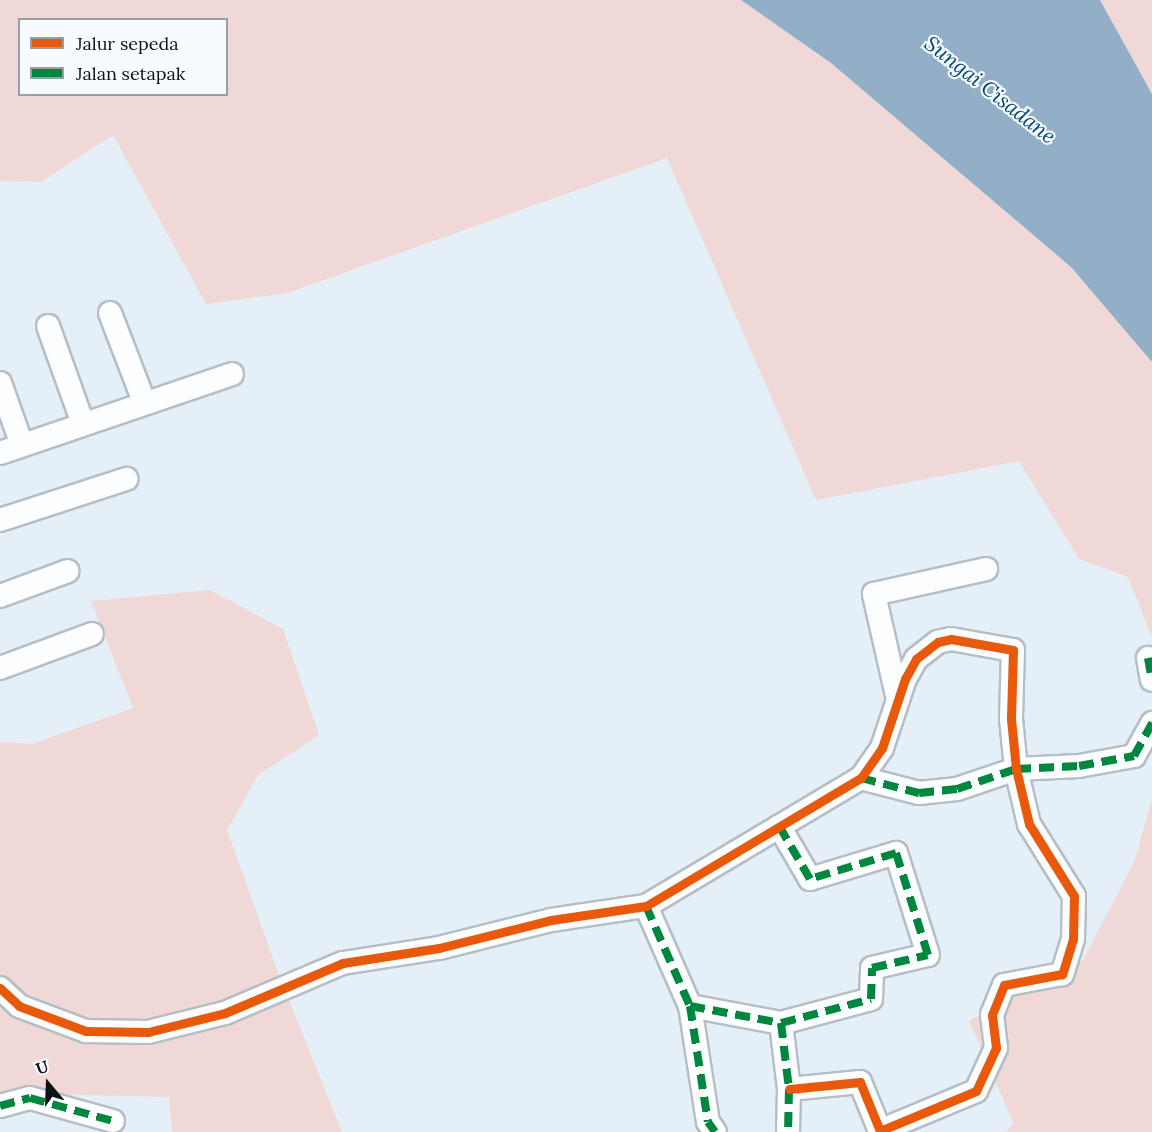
<!DOCTYPE html>
<html>
<head>
<meta charset="utf-8">
<style>
  body { margin:0 }
  #map { position:relative; width:1152px; height:1132px; overflow:hidden; background:#e5eff7; font-family:Lora,serif }
  div>[style] { position:absolute }
  .green>* { inset:0; background:#f0d8d7 }
  .water>* { inset:0; background:#92afc7 }
  .roads { filter:drop-shadow(2px 0 #b6bec5) drop-shadow(-2px 0 #b6bec5) drop-shadow(0 2px #b6bec5) drop-shadow(0 -2px #b6bec5) }
  .minor>* { height:22px; margin:-11px; padding:0 11px; transform-origin:11px; border-radius:11px; background:#fbfdfe }
  .quiet>* { height:8px; margin-top:-4px; transform-origin:0; background:repeating-linear-gradient(90deg,#00873e 0 15px,transparent 0 23px) }
  .cycleway>* { height:9px; margin:-4.5px; padding:0 4.5px; transform-origin:4.5px; border-radius:4.5px; background:#e8590c }
  span { translate:-50% -50%; white-space:nowrap; text-align:center; line-height:1.15; -webkit-text-stroke:4.5px #f7fbff; paint-order:stroke }
  .water-label { font-size:21px; color:#024871; font-style:italic }
  .legend { position:absolute; left:18px; top:18px; width:210px; height:78px; box-sizing:border-box; background:#f7fbff; border:2px solid #999ea3; margin:0; padding:8px 10px; list-style:none; font-size:18px; color:#0b1218 }
  .legend li { display:flex; align-items:center; gap:12px; height:30px }
  .legend b { width:30px; border:2px solid #999ea3 }
  .north { position:absolute; left:18px; top:1054px; width:60px; height:60px; -webkit-text-stroke:4px #f7fbff; paint-order:stroke; rotate:341deg; font-size:16px; font-weight:700; line-height:24px; text-align:center; color:#0b1218 }
  .north::after { content:''; display:block; margin:auto; width:21px; height:27px; background:#0b1218; clip-path:polygon(50% 0,100% 100%,50% 72%,0 100%) }
</style>
</head>
<body>
<div id="map">
  <div class="green">
    <i style="clip-path:polygon(evenodd,0 0,741px 0,831px 63px,1071px 267px,1148px 354px,1152px 362px,1152px 637px,1128px 577px,1079px 559px,1019px 461px,816px 500px,667px 158px,287px 293px,206px 304px,113px 135px,41px 182px,0 181px,0 0,20px 20px,226px 20px,226px 94px,20px 94px,20px 20px)"></i>
    <i style="clip-path:polygon(1100px 0,1152px 0,1152px 94px)"></i>
    <i style="clip-path:polygon(210px 590px,283px 629px,319px 735px,258px 775px,227px 830px,279px 975px,342px 1132px,172px 1132px,169px 1097px,0 1093px,0 742px,32px 744px,133px 708px,91px 601px)"></i>
    <i style="clip-path:polygon(1152px 799px,1152px 1132px,1006px 1132px,1013px 1122px,969px 1021px,1083px 960px,1134px 862px)"></i>
  </div>
  <div class="water">
    <i style="clip-path:polygon(741px 0,1100px 0,1152px 94px,1152px 362px,1071px 267px,831px 63px)"></i>
  </div>
  <div class="roads">
    <div class="minor">
      <i style="left:110px;top:313px;width:97px;rotate:69deg"></i>
      <i style="left:48px;top:326px;width:104px;rotate:70.3deg"></i>
      <i style="left:0;top:383px;width:66px;rotate:70.5deg"></i>
      <i style="left:0;top:453px;width:245px;rotate:-18.8deg"></i>
      <i style="left:0;top:520px;width:133px;rotate:-18deg"></i>
      <i style="left:0;top:596px;width:72px;rotate:-20.2deg"></i>
      <i style="left:1148px;top:658px;width:22px;rotate:80deg"></i>
      <i style="left:0;top:668px;width:98px;rotate:-20.3deg"></i>
      <i style="left:898px;top:700px;width:109px;rotate:-102.8deg"></i>
      <i style="left:874px;top:594px;width:115px;rotate:-12.6deg"></i>
      <i style="left:861px;top:778px;width:60px;rotate:14.5deg"></i>
      <i style="left:919px;top:793px;width:38px;rotate:-6deg"></i>
      <i style="left:957px;top:789px;width:62px;rotate:-18.7deg"></i>
      <i style="left:1016px;top:769px;width:63px;rotate:-2.7deg"></i>
      <i style="left:1079px;top:766px;width:56px;rotate:-10.3deg"></i>
      <i style="left:1134px;top:756px;width:38px;rotate:-61deg"></i>
      <i style="left:646px;top:906px;width:109px;rotate:66.3deg"></i>
      <i style="left:690px;top:1006px;width:117px;rotate:81.2deg"></i>
      <i style="left:708px;top:1122px;width:12px;rotate:55deg"></i>
      <i style="left:0;top:988px;width:26px;rotate:43deg"></i>
      <i style="left:19px;top:1006px;width:72px;rotate:20.5deg"></i>
      <i style="left:86px;top:1031px;width:62px;rotate:0.9deg"></i>
      <i style="left:148px;top:1032px;width:79px;rotate:-13.9deg"></i>
      <i style="left:225px;top:1013px;width:128px;rotate:-23deg"></i>
      <i style="left:343px;top:963px;width:97px;rotate:-8.9deg"></i>
      <i style="left:439px;top:948px;width:115px;rotate:-14deg"></i>
      <i style="left:551px;top:920px;width:96px;rotate:-8.4deg"></i>
      <i style="left:646px;top:906px;width:250px;rotate:-30.8deg"></i>
      <i style="left:861px;top:778px;width:37px;rotate:-55deg"></i>
      <i style="left:882px;top:748px;width:73px;rotate:-71.6deg"></i>
      <i style="left:905px;top:679px;width:23px;rotate:-61deg"></i>
      <i style="left:916px;top:659px;width:28px;rotate:-38deg"></i>
      <i style="left:938px;top:642px;width:13px;rotate:-13deg"></i>
      <i style="left:951px;top:639px;width:63px;rotate:10.1deg"></i>
      <i style="left:1013px;top:650px;width:69px;rotate:91.7deg"></i>
      <i style="left:1011px;top:719px;width:50px;rotate:84.3deg"></i>
      <i style="left:1016px;top:769px;width:57px;rotate:76.7deg"></i>
      <i style="left:1029px;top:824px;width:85px;rotate:58deg"></i>
      <i style="left:1074px;top:896px;width:43px;rotate:91.3deg"></i>
      <i style="left:1073px;top:939px;width:37px;rotate:107deg"></i>
      <i style="left:1062px;top:974px;width:59px;rotate:169.3deg"></i>
      <i style="left:1004px;top:985px;width:32px;rotate:112deg"></i>
      <i style="left:992px;top:1015px;width:33px;rotate:83deg"></i>
      <i style="left:996px;top:1048px;width:47px;rotate:114.9deg"></i>
      <i style="left:976px;top:1091px;width:104px;rotate:157.4deg"></i>
      <i style="left:880px;top:1131px;width:53px;rotate:-112.2deg"></i>
      <i style="left:860px;top:1082px;width:71px;rotate:174.4deg"></i>
      <i style="left:690px;top:1006px;width:93px;rotate:10.6deg"></i>
      <i style="left:781px;top:1023px;width:93px;rotate:-14.9deg"></i>
      <i style="left:871px;top:999px;width:31px;rotate:-88deg"></i>
      <i style="left:872px;top:968px;width:57px;rotate:-13.1deg"></i>
      <i style="left:928px;top:955px;width:107px;rotate:-107.4deg"></i>
      <i style="left:896px;top:853px;width:90px;rotate:163.2deg"></i>
      <i style="left:810px;top:879px;width:61px;rotate:-120.3deg"></i>
      <i style="left:781px;top:1023px;width:66px;rotate:83.1deg"></i>
      <i style="left:789px;top:1089px;width:43px;rotate:91.3deg"></i>
      <i style="left:0;top:1106px;width:31px;rotate:-15deg"></i>
      <i style="left:30px;top:1098px;width:86px;rotate:15.5deg"></i>
    </div>
  </div>
  <div class="quiet">
    <i style="left:1148px;top:658px;width:22px;rotate:80deg"></i>
    <i style="left:861px;top:778px;width:60px;rotate:14.5deg"></i>
    <i style="left:919px;top:793px;width:38px;rotate:-6deg"></i>
    <i style="left:957px;top:789px;width:62px;rotate:-18.7deg"></i>
    <i style="left:1016px;top:769px;width:63px;rotate:-2.7deg"></i>
    <i style="left:1079px;top:766px;width:56px;rotate:-10.3deg"></i>
    <i style="left:1134px;top:756px;width:38px;rotate:-61deg"></i>
    <i style="left:646px;top:906px;width:109px;rotate:66.3deg"></i>
    <i style="left:690px;top:1006px;width:117px;rotate:81.2deg"></i>
    <i style="left:708px;top:1122px;width:12px;rotate:55deg"></i>
    <i style="left:690px;top:1006px;width:93px;rotate:10.6deg"></i>
    <i style="left:781px;top:1023px;width:93px;rotate:-14.9deg"></i>
    <i style="left:871px;top:999px;width:31px;rotate:-88deg"></i>
    <i style="left:872px;top:968px;width:57px;rotate:-13.1deg"></i>
    <i style="left:928px;top:955px;width:107px;rotate:-107.4deg"></i>
    <i style="left:896px;top:853px;width:90px;rotate:163.2deg"></i>
    <i style="left:810px;top:879px;width:61px;rotate:-120.3deg"></i>
    <i style="left:781px;top:1023px;width:66px;rotate:83.1deg"></i>
    <i style="left:789px;top:1089px;width:43px;rotate:91.3deg"></i>
    <i style="left:0;top:1106px;width:31px;rotate:-15deg"></i>
    <i style="left:30px;top:1098px;width:86px;rotate:15.5deg"></i>
  </div>
  <div class="cycleway">
    <i style="left:0;top:988px;width:26px;rotate:43deg"></i>
    <i style="left:19px;top:1006px;width:72px;rotate:20.5deg"></i>
    <i style="left:86px;top:1031px;width:62px;rotate:0.9deg"></i>
    <i style="left:148px;top:1032px;width:79px;rotate:-13.9deg"></i>
    <i style="left:225px;top:1013px;width:128px;rotate:-23deg"></i>
    <i style="left:343px;top:963px;width:97px;rotate:-8.9deg"></i>
    <i style="left:439px;top:948px;width:115px;rotate:-14deg"></i>
    <i style="left:551px;top:920px;width:96px;rotate:-8.4deg"></i>
    <i style="left:646px;top:906px;width:250px;rotate:-30.8deg"></i>
    <i style="left:861px;top:778px;width:37px;rotate:-55deg"></i>
    <i style="left:882px;top:748px;width:73px;rotate:-71.6deg"></i>
    <i style="left:905px;top:679px;width:23px;rotate:-61deg"></i>
    <i style="left:916px;top:659px;width:28px;rotate:-38deg"></i>
    <i style="left:938px;top:642px;width:13px;rotate:-13deg"></i>
    <i style="left:951px;top:639px;width:63px;rotate:10.1deg"></i>
    <i style="left:1013px;top:650px;width:69px;rotate:91.7deg"></i>
    <i style="left:1011px;top:719px;width:50px;rotate:84.3deg"></i>
    <i style="left:1016px;top:769px;width:57px;rotate:76.7deg"></i>
    <i style="left:1029px;top:824px;width:85px;rotate:58deg"></i>
    <i style="left:1074px;top:896px;width:43px;rotate:91.3deg"></i>
    <i style="left:1073px;top:939px;width:37px;rotate:107deg"></i>
    <i style="left:1062px;top:974px;width:59px;rotate:169.3deg"></i>
    <i style="left:1004px;top:985px;width:32px;rotate:112deg"></i>
    <i style="left:992px;top:1015px;width:33px;rotate:83deg"></i>
    <i style="left:996px;top:1048px;width:47px;rotate:114.9deg"></i>
    <i style="left:976px;top:1091px;width:104px;rotate:157.4deg"></i>
    <i style="left:880px;top:1131px;width:53px;rotate:-112.2deg"></i>
    <i style="left:860px;top:1082px;width:71px;rotate:174.4deg"></i>
  </div>
  <div class="water-label">
    <span style="left:990px;top:90px;rotate:38deg">Sungai Cisadane</span>
  </div>
  <ul class="legend">
  <li><b style="height:8px;background:#e8590c"></b>Jalur sepeda</li>
  <li><b style="height:8px;background:#00873e"></b>Jalan setapak</li>
  </ul>
  <div class="north">U</div>
</div>
</body>
</html>
